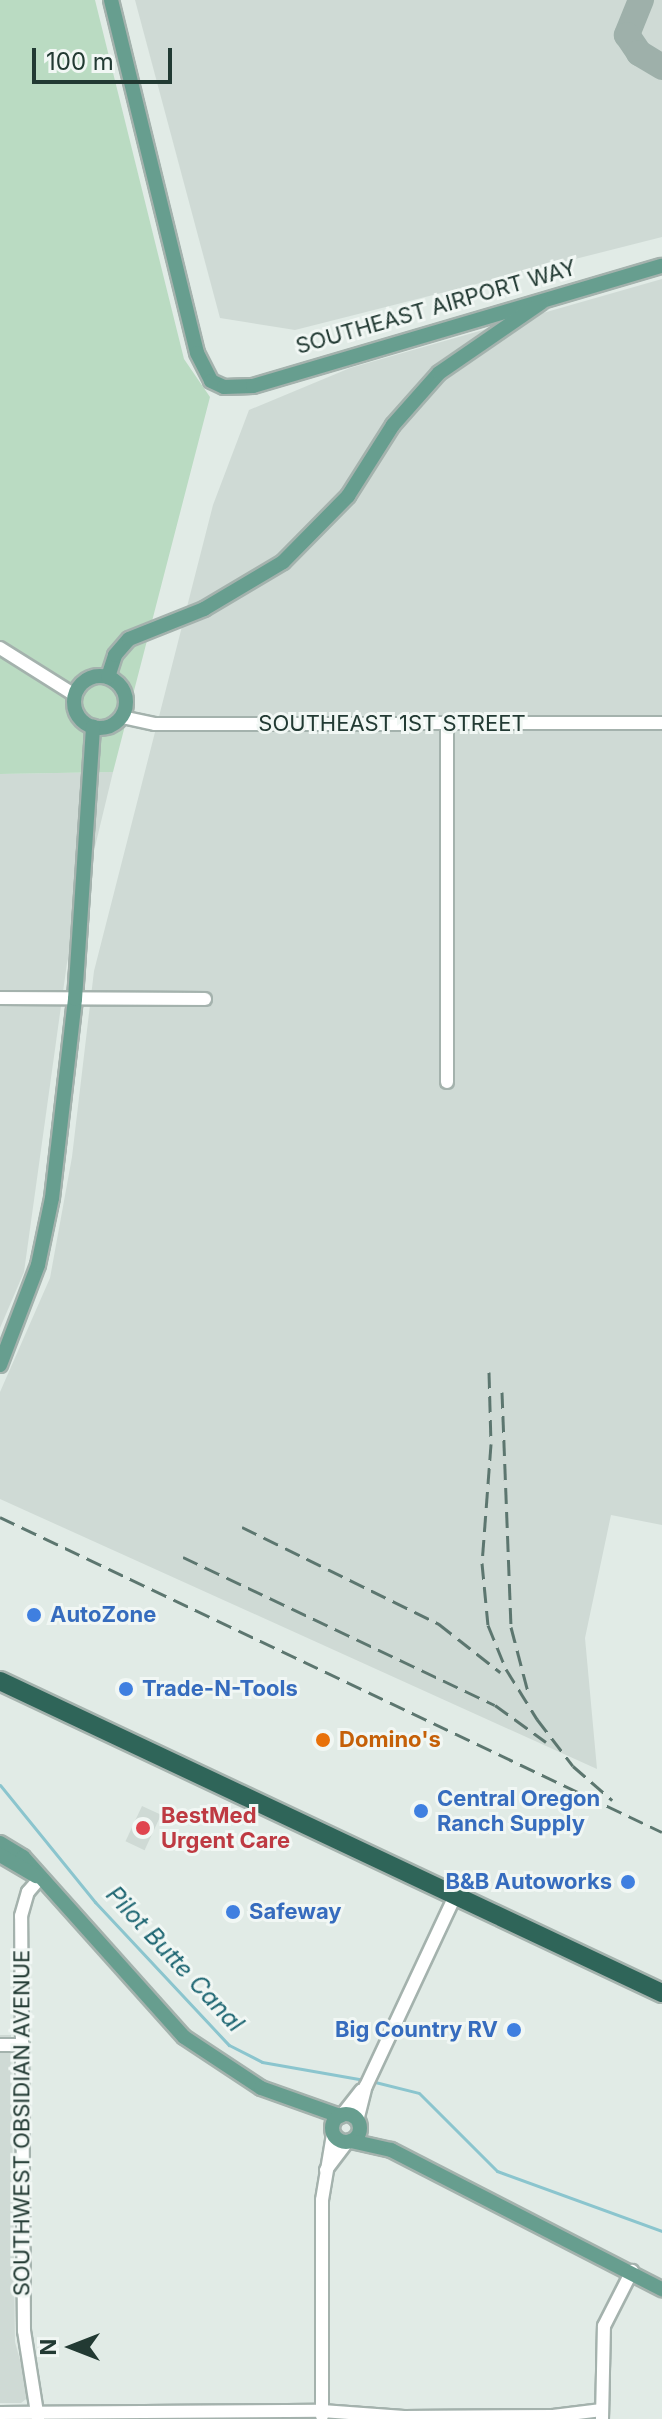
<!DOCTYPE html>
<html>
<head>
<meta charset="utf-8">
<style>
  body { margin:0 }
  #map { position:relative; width:662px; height:2419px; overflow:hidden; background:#e1ebe6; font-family:Inter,sans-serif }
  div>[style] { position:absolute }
  .built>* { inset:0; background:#cfdad5; transform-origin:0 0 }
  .green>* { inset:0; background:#badbc2 }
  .stream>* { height:3px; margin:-1.5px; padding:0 1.5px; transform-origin:1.5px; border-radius:1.5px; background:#8bc5ce }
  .taxiway>* { height:26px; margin:-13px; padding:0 13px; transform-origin:13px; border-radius:13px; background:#9eb0aa }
  .roads { filter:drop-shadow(2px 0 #a4b2ad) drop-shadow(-2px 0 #a4b2ad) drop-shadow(0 2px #a4b2ad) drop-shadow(0 -2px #a4b2ad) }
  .minor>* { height:12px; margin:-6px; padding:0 6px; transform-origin:6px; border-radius:6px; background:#fff }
  .major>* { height:14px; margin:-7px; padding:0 7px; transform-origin:7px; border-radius:7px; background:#679e8f }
  .major>.ring { margin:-7px; padding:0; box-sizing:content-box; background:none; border:14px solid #679e8f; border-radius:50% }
  .highway>* { height:18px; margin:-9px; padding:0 9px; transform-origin:9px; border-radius:9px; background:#2f6559 }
  .rail>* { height:3px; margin-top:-1.5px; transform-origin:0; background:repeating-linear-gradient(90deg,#5c766f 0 16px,transparent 0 24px) }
  .dots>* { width:22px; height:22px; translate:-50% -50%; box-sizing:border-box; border:4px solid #f1f7f4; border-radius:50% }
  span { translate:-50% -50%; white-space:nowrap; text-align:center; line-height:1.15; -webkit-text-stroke:6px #f1f7f4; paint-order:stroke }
  .street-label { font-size:22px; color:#223a33 }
  .shop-label { font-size:22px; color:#366cbe; font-weight:700 }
  .left { translate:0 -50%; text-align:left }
  .right { translate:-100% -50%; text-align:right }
  .food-label { font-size:22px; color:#c56008; font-weight:700 }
  .health-label { font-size:22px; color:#be3a42; font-weight:700 }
  .water-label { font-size:24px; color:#1f6773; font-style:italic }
  .north { position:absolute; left:32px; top:2307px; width:80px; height:80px; -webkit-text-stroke:6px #f1f7f4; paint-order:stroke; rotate:270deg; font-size:22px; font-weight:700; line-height:32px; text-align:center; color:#223a33 }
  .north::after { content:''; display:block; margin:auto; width:28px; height:36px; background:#223a33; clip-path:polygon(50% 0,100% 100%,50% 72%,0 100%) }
  .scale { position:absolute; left:32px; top:48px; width:140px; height:36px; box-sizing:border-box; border:4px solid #223a33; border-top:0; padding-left:10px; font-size:24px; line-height:28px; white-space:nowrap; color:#223a33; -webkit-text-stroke:6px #f1f7f4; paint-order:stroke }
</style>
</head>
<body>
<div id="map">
  <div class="built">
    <i style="clip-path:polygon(135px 0,662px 0,662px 237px,295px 330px,220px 318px)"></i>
    <i style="clip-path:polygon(662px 279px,662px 1525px,611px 1515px,585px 1638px,597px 1769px,0 1499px,0 1392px,50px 1278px,72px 1157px,94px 971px,213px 505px,249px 410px,350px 368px)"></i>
    <i style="clip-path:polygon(113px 772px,67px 963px,24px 1272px,0 1328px,0 774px)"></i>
    <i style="left:142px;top:1806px;width:21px;height:39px;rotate:25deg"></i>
    <i style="clip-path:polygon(0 2035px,11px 2035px,15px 2342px,30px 2396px,21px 2403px,0 2403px)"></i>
  </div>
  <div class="green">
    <i style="clip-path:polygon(0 0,95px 0,184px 359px,210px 397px,113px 772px,0 774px)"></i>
  </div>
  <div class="stream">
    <i style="left:0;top:1785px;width:151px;rotate:50.9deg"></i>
    <i style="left:95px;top:1902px;width:196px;rotate:46.9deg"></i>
    <i style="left:229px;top:2045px;width:37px;rotate:27deg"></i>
    <i style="left:262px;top:2062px;width:104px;rotate:10deg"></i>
    <i style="left:371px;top:2081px;width:49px;rotate:14deg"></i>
    <i style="left:419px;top:2093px;width:110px;rotate:45deg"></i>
    <i style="left:497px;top:2171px;width:176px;rotate:20deg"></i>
  </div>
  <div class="taxiway">
    <i style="left:641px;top:0;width:38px;rotate:112deg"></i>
    <i style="left:627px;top:35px;width:22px;rotate:56deg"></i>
    <i style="left:639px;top:53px;width:27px;rotate:31deg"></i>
  </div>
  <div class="roads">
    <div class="minor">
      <i style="left:0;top:648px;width:89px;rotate:32.1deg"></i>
      <i style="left:122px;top:717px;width:34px;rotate:12deg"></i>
      <i style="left:155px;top:724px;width:507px;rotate:-0.11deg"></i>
      <i style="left:447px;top:724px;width:358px;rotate:90deg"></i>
      <i style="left:0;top:998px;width:205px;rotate:0.3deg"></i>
      <i style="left:0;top:2045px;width:23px"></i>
      <i style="left:342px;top:2115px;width:31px;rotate:-52deg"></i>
      <i style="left:357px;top:2121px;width:36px;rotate:-76deg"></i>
      <i style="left:366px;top:2086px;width:210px;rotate:-64.9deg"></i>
      <i style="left:326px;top:2170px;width:35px;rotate:-53deg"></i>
      <i style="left:0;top:2413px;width:322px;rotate:-0.4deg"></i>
      <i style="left:322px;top:2411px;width:82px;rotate:4.2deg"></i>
      <i style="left:404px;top:2417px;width:149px;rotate:-0.4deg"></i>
      <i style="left:553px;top:2416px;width:49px;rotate:-7deg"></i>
      <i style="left:322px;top:2416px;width:216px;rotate:-90deg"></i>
      <i style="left:322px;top:2200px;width:67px;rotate:-80.5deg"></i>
      <i style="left:38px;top:2419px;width:89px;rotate:-99deg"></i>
      <i style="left:24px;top:2331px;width:415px;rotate:-90.4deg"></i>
      <i style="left:21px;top:1916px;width:25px;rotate:-74deg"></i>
      <i style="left:28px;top:1892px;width:18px;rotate:-49deg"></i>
      <i style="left:602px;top:2419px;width:93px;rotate:-88.8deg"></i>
      <i style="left:604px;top:2326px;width:62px;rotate:-63deg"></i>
    </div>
    <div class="major">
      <i style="left:111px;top:0;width:363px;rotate:76.3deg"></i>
      <i style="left:197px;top:353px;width:31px;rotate:63deg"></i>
      <i style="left:211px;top:381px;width:14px;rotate:25deg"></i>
      <i style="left:224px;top:387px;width:29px;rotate:-2deg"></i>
      <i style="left:253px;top:386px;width:426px;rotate:-16.4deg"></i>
      <i class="ring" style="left:74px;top:676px;width:38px;height:38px"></i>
      <i style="left:108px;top:677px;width:23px;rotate:-72deg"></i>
      <i style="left:115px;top:655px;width:21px;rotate:-49deg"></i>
      <i style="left:129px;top:639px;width:81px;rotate:-21.8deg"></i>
      <i style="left:204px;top:609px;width:92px;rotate:-30.7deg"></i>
      <i style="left:283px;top:562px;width:93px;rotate:-45.4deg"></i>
      <i style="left:348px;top:496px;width:84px;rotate:-57.6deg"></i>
      <i style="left:393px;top:425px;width:69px;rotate:-48.5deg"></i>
      <i style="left:439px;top:373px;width:124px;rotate:-34.5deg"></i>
      <i style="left:0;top:1365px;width:107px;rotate:-69.2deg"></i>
      <i style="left:38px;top:1265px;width:68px;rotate:-78.2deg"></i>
      <i style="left:52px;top:1198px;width:200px;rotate:-83.4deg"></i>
      <i style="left:75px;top:999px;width:273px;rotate:-86.2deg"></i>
      <i style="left:0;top:1843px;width:27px;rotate:31deg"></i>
      <i style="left:23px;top:1857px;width:241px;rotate:48.2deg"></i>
      <i style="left:184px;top:2037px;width:92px;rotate:33.5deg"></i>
      <i style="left:261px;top:2088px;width:84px;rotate:19.5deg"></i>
      <i style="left:0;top:1855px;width:42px;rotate:30.3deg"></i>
      <i class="ring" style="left:332px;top:2114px;width:14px;height:14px"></i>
      <i style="left:351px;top:2141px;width:41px;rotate:12.7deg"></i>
      <i style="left:391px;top:2150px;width:305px;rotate:27.2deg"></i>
    </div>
    <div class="highway">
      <i style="left:0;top:1681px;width:732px;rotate:25.23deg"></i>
    </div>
  </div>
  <div class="rail">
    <i style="left:489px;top:1372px;width:72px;rotate:88.4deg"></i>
    <i style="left:491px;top:1444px;width:119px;rotate:94.3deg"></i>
    <i style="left:482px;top:1563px;width:62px;rotate:84.5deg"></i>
    <i style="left:488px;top:1625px;width:48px;rotate:67.8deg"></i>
    <i style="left:506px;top:1669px;width:59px;rotate:58.2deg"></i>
    <i style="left:537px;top:1719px;width:59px;rotate:52.5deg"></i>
    <i style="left:573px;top:1766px;width:52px;rotate:41.1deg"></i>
    <i style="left:502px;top:1392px;width:235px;rotate:87.8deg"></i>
    <i style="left:511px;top:1627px;width:67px;rotate:75.3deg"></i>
    <i style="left:0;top:1517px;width:733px;rotate:25.45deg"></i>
    <i style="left:242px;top:1527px;width:220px;rotate:26.2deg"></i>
    <i style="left:439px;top:1624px;width:78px;rotate:38.2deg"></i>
    <i style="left:183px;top:1557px;width:345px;rotate:25.4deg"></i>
    <i style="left:495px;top:1705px;width:63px;rotate:36deg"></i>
  </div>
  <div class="dots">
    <i style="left:34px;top:1615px;background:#3f7fe0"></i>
    <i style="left:126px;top:1689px;background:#3f7fe0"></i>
    <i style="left:323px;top:1740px;background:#e8710a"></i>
    <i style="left:421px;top:1811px;background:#3f7fe0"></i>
    <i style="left:143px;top:1828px;background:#e0444e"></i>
    <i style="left:628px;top:1882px;background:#3f7fe0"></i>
    <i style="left:233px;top:1912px;background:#3f7fe0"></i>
    <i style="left:514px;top:2030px;background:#3f7fe0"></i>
  </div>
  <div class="street-label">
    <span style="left:436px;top:307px;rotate:-16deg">SOUTHEAST AIRPORT WAY</span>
    <span style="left:392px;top:724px">SOUTHEAST 1ST STREET</span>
    <span style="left:22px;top:2123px;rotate:-90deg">SOUTHWEST OBSIDIAN AVENUE</span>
  </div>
  <div class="shop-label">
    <span class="left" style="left:50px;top:1615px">AutoZone</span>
    <span class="left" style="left:142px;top:1689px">Trade-N-Tools</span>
    <span class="left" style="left:437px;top:1811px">Central Oregon<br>Ranch Supply</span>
    <span class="right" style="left:612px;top:1882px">B&amp;B Autoworks</span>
    <span class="left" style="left:249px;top:1912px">Safeway</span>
    <span class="right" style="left:498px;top:2030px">Big Country RV</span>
  </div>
  <div class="food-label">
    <span class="left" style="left:339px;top:1740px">Domino's</span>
  </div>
  <div class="health-label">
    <span class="left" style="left:161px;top:1828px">BestMed<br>Urgent Care</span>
  </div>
  <div class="water-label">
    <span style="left:175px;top:1959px;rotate:47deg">Pilot Butte Canal</span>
  </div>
  <div class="north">N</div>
  <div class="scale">100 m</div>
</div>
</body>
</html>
